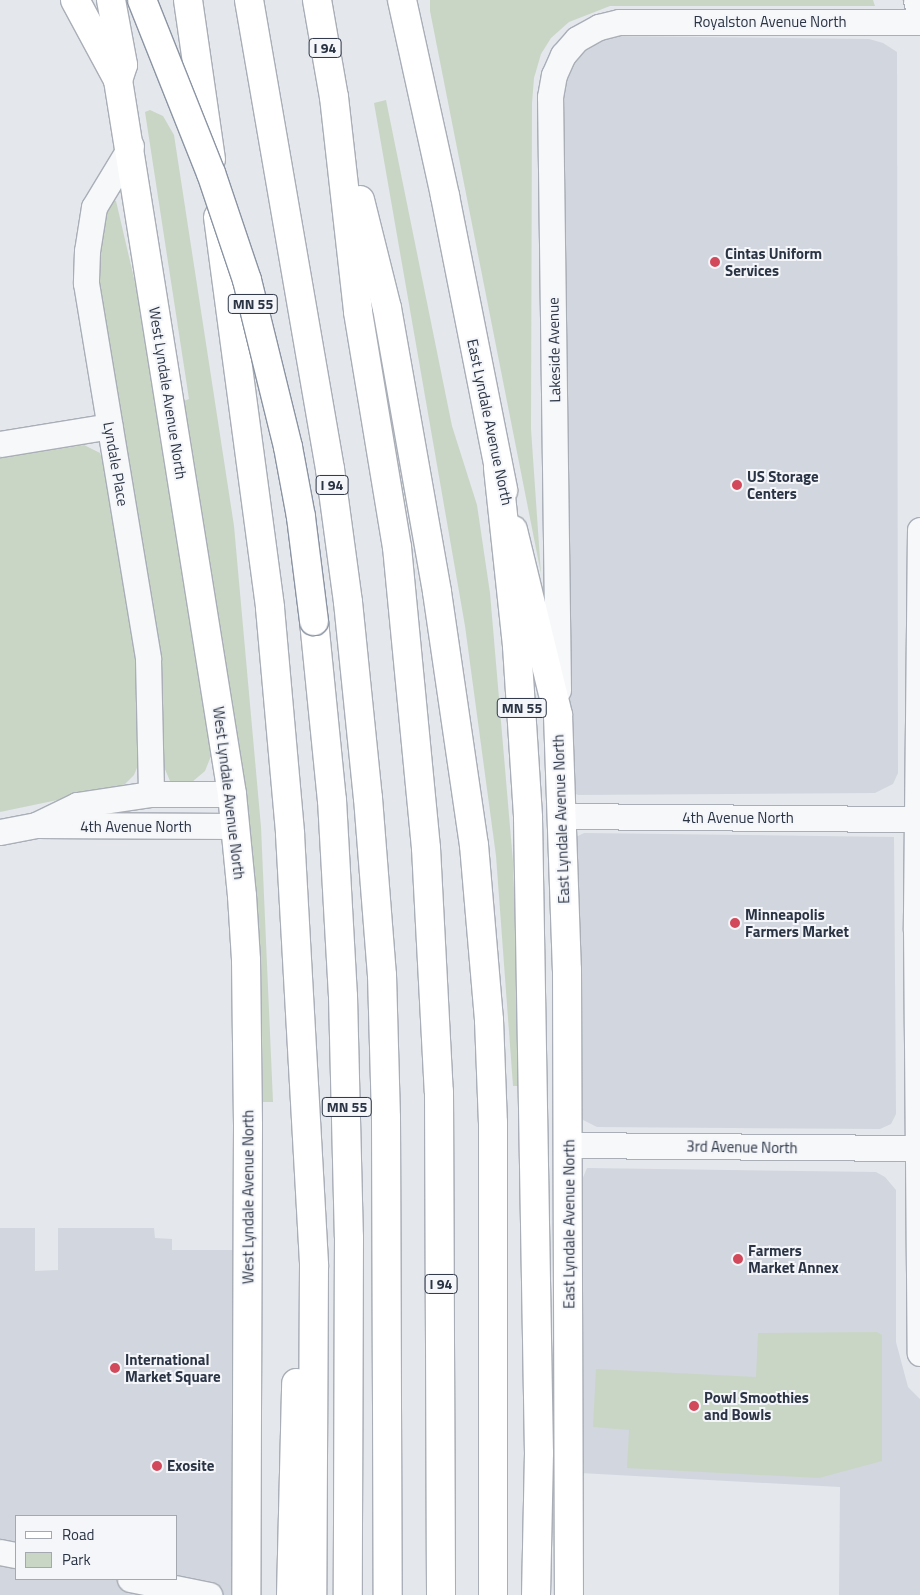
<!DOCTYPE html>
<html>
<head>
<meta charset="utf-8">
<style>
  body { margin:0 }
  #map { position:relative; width:920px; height:1595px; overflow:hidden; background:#e4e7ec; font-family:"Titillium Web",sans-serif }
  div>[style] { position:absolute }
  .built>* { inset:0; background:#d2d6de }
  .green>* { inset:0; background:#c9d6c5 }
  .roads { filter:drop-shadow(1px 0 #a9aeb7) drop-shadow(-1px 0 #a9aeb7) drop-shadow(0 1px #a9aeb7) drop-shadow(0 -1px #a9aeb7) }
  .minor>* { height:25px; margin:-12.5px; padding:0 12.5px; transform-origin:12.5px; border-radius:12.5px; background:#f7f8fa }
  .major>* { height:28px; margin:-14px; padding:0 14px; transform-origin:14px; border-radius:14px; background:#fff }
  .highway>* { height:28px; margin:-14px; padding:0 14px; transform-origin:14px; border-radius:14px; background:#fff }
  .bridges { filter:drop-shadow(1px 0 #8b94a3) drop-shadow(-1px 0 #8b94a3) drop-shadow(0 1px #8b94a3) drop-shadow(0 -1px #8b94a3) }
  .highway-bridge>* { height:28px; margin:-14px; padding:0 14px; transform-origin:14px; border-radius:14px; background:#fff }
  .dots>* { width:14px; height:14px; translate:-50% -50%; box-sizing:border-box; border:2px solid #f4f6f9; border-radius:50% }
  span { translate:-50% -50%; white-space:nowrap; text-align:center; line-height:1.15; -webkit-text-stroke:4px #f4f6f9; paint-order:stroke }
  .shield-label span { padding:1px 4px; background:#f4f6f9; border:1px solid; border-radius:4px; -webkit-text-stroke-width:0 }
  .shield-label { font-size:14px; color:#2b3445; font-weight:700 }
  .street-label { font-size:15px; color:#2b3445 }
  .poi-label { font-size:15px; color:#2b3445; font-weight:700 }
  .left { translate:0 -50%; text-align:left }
  .legend { position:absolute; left:15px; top:1515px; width:162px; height:65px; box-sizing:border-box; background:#f4f6f9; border:1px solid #a4a8b1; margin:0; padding:6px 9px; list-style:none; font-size:15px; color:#2b3445 }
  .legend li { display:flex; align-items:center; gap:10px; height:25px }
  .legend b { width:25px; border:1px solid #a4a8b1 }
</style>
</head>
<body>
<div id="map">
  <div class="built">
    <i style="clip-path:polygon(611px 36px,869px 39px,883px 43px,897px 52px,898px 773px,893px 784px,875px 793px,578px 795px,566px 789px,562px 779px,564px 90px,570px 70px,586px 46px)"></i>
    <i style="clip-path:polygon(584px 833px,894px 837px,896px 1114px,891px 1124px,880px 1129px,597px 1127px,583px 1120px,577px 1110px,582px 998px,567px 848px,574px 838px)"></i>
    <i style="clip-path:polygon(587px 1168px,876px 1172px,885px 1177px,896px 1190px,896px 1342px,908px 1387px,920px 1399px,920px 1595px,839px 1595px,840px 1487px,580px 1473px,582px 1180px)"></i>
    <i style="clip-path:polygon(evenodd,0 1228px,35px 1228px,35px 1271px,58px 1270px,58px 1228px,154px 1228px,155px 1238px,172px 1239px,172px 1250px,236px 1250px,235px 1595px,0 1595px,0 1228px,16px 1516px,176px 1516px,176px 1579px,16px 1579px,16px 1516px)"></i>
  </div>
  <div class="green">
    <i style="clip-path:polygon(430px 0,873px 0,875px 6px,610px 6px,569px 22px,551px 38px,541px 54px,534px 78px,532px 103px,531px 429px,541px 574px,430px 11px)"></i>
    <i style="clip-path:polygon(386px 100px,452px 426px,477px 505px,490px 593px,513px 862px,522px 1086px,513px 1086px,496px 856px,465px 626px,374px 103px)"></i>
    <i style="clip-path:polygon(150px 110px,163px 116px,174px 135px,234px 526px,261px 827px,273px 1102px,263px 1102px,261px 965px,249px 827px,184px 401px,189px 399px,145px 112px)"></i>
    <i style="clip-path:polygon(112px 199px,116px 201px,140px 304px,209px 742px,211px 756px,205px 771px,192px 782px,177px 784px,170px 781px,164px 767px,156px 638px,100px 292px,98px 270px,104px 221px,108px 202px)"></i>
    <i style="clip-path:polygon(84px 445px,100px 453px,103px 461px,136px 661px,141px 758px,134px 775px,125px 784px,115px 788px,0 812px,0 458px)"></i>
    <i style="clip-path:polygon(877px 1332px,882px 1335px,882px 1461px,819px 1478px,627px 1468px,629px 1430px,593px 1427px,596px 1369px,756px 1377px,758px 1333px)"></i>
  </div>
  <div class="roads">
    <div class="minor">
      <i style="left:916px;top:0;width:16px;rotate:76deg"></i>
      <i style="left:131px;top:146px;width:71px;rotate:121.2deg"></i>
      <i style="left:94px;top:207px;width:45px;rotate:99deg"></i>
      <i style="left:87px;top:251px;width:32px;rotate:92deg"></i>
      <i style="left:86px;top:283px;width:381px;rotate:80.6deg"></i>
      <i style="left:148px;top:659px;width:135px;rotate:88.7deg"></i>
      <i style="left:0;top:444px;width:111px;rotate:-9.3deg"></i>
      <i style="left:920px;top:530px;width:400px;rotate:90.6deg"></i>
      <i style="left:916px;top:930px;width:423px;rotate:89.5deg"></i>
      <i style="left:558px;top:690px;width:593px;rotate:-90.77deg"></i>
      <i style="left:550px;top:97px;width:22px;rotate:-80deg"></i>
      <i style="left:554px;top:75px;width:22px;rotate:-66deg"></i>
      <i style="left:563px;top:55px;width:21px;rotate:-49deg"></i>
      <i style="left:577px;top:39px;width:25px;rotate:-29deg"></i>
      <i style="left:599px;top:27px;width:21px;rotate:-14deg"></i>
      <i style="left:619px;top:22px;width:301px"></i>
      <i style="left:560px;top:816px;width:356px;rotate:0.5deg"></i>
      <i style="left:38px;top:824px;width:43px;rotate:-26deg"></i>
      <i style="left:77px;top:805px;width:75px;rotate:-8.5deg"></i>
      <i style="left:151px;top:794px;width:81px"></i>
      <i style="left:0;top:832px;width:37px;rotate:-11deg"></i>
      <i style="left:36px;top:825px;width:199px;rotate:0.3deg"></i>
      <i style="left:568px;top:1145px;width:348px;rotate:0.5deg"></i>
      <i style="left:0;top:1552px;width:16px;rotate:11deg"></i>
      <i style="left:130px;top:1579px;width:81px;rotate:11.4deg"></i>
    </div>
    <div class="major">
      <i style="left:75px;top:0;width:89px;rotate:61.7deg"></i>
      <i style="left:111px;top:0;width:66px;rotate:79.5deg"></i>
      <i style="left:123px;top:65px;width:16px;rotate:108deg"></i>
      <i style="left:118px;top:80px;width:723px;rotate:80.93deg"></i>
      <i style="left:232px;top:794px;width:102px;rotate:84.4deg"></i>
      <i style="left:242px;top:896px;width:64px;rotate:86.4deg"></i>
      <i style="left:246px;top:960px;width:166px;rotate:89.3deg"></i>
      <i style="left:248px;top:1126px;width:469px;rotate:90.2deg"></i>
      <i style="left:402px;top:0;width:201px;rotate:77.6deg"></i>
      <i style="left:445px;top:196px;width:300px;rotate:78.8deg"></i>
      <i style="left:513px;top:530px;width:190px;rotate:76.3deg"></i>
      <i style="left:558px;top:715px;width:255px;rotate:88deg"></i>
      <i style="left:567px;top:970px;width:625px;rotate:89.82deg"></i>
    </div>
    <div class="highway">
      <i style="left:188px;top:0;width:161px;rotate:81.8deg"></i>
      <i style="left:249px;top:0;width:476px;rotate:80.2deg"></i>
      <i style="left:330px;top:469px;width:134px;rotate:82.3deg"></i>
      <i style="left:348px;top:602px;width:197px;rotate:84.2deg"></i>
      <i style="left:368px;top:798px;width:178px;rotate:85.5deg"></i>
      <i style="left:382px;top:975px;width:143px;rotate:88.4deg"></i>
      <i style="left:386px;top:1118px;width:477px;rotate:89.8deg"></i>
      <i style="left:317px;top:0;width:98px;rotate:80.1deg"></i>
      <i style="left:334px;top:97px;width:216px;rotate:83.6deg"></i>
      <i style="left:358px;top:312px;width:238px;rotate:80.6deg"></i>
      <i style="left:397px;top:547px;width:302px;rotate:84.5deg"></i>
      <i style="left:426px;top:848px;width:244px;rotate:87deg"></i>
      <i style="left:439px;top:1092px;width:503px;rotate:89.77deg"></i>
      <i style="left:360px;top:200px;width:111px;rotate:76deg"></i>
      <i style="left:387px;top:308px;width:288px;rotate:80deg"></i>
      <i style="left:437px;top:592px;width:256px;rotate:81.7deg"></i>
      <i style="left:474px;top:845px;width:176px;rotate:85.1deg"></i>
      <i style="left:489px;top:1020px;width:103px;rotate:87.8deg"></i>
      <i style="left:493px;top:1123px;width:472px;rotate:90deg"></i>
      <i style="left:218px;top:217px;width:394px;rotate:82.4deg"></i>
      <i style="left:270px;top:608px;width:227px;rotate:84.9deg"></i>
      <i style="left:290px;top:834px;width:433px;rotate:86.8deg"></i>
      <i style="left:314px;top:1266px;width:329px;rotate:90.3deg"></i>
      <i style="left:498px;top:468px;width:179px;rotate:83.9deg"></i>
      <i style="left:517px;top:646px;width:172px;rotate:86.3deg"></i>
      <i style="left:528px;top:818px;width:635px;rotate:89.01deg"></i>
      <i style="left:539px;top:1453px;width:142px;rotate:91.2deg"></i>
      <i style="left:314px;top:621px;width:180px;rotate:84.3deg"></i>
      <i style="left:332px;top:800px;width:196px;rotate:86.8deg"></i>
      <i style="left:343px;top:996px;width:241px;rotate:88.6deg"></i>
      <i style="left:349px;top:1237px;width:358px;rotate:90.2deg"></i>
      <i style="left:291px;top:1595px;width:212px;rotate:-88.6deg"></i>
    </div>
  </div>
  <div class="bridges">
    <div class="highway-bridge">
      <i style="left:142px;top:0;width:186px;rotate:68.3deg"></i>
      <i style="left:211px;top:173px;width:113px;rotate:71.4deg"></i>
      <i style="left:247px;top:280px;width:172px;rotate:76.2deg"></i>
      <i style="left:288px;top:447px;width:71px;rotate:79.5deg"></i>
      <i style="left:301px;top:517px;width:105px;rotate:82.9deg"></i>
    </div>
  </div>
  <div class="dots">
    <i style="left:715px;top:262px;background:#d1495b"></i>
    <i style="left:737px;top:485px;background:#d1495b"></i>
    <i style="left:735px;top:923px;background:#d1495b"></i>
    <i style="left:738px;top:1259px;background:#d1495b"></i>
    <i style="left:115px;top:1368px;background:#d1495b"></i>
    <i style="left:694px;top:1406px;background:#d1495b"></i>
    <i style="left:157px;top:1466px;background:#d1495b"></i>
  </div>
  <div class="shield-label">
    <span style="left:325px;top:48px">I 94</span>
    <span style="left:253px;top:304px">MN 55</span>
    <span style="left:332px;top:485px">I 94</span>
    <span style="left:522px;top:708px">MN 55</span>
    <span style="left:347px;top:1107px">MN 55</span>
    <span style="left:441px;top:1284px">I 94</span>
  </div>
  <div class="street-label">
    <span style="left:770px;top:22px">Royalston Avenue North</span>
    <span style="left:554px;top:350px;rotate:-91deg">Lakeside Avenue</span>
    <span style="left:168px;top:393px;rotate:81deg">West Lyndale Avenue North</span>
    <span style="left:490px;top:422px;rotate:78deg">East Lyndale Avenue North</span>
    <span style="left:116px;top:464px;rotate:80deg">Lyndale Place</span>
    <span style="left:229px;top:793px;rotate:83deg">West Lyndale Avenue North</span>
    <span style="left:738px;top:818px">4th Avenue North</span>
    <span style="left:561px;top:819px;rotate:-92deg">East Lyndale Avenue North</span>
    <span style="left:136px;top:827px">4th Avenue North</span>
    <span style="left:742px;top:1147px;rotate:1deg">3rd Avenue North</span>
    <span style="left:248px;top:1197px;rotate:-90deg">West Lyndale Avenue North</span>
    <span style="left:569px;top:1224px;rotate:-90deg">East Lyndale Avenue North</span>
  </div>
  <div class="poi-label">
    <span class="left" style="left:725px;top:262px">Cintas Uniform<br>Services</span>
    <span class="left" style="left:747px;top:485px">US Storage<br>Centers</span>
    <span class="left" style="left:745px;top:923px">Minneapolis<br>Farmers Market</span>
    <span class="left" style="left:748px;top:1259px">Farmers<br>Market Annex</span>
    <span class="left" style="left:125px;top:1368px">International<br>Market Square</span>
    <span class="left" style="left:704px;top:1406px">Powl Smoothies<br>and Bowls</span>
    <span class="left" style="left:167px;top:1466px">Exosite</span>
  </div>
  <ul class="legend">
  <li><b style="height:6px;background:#fff"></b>Road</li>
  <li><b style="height:14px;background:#c9d6c5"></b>Park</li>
  </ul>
</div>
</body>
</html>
